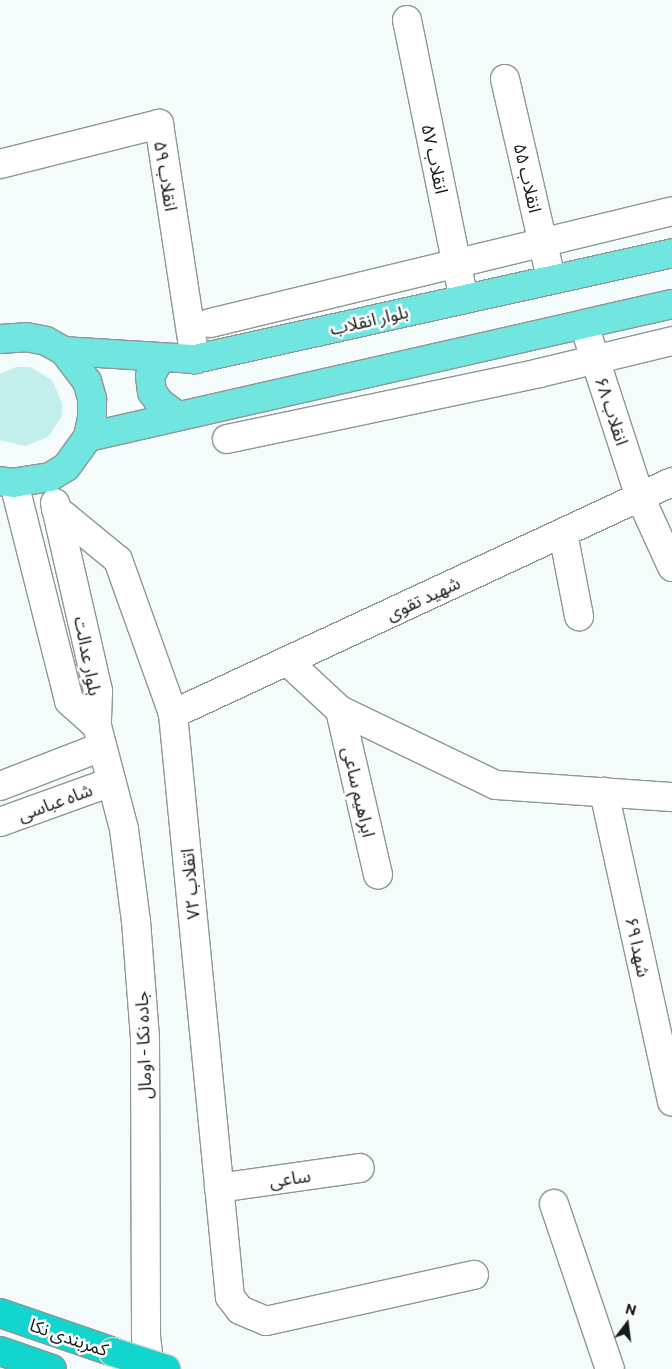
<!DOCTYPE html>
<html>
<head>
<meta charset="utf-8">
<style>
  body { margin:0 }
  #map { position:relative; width:672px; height:1369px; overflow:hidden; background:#f4fcfb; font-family:Commissioner,"Noto Sans Arabic",sans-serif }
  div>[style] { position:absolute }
  .green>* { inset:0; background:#c2efeb }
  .roads { filter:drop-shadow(1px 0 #8f9595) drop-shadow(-1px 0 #8f9595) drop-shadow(0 1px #8f9595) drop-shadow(0 -1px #8f9595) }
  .minor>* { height:28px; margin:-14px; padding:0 14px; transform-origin:14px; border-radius:14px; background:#fff }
  .major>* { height:28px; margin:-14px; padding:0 14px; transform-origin:14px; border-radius:14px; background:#71e6e1 }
  .highway>* { height:28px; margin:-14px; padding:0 14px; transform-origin:14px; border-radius:14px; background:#12d6cd }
  .bridges { filter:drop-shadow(1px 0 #d5d6d6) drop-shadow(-1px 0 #d5d6d6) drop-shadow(0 1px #d5d6d6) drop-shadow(0 -1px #d5d6d6) }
  .highway-bridge>* { height:28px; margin:-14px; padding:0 14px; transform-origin:14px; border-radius:14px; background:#12d6cd }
  span { translate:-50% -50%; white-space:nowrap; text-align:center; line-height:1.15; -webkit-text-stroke:5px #fff; paint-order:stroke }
  .street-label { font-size:18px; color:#181b1b }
  .north { position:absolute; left:602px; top:1299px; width:50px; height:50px; -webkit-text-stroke:4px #fff; paint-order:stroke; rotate:15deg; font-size:14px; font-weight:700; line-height:20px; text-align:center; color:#181b1b }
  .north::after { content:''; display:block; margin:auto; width:18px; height:22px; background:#181b1b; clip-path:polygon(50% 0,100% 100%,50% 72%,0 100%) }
</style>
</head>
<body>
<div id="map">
  <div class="green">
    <i style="clip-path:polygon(16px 367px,30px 367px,52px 380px,62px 403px,62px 416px,48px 437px,25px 446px,0 440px,0 374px)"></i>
  </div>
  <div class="roads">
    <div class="minor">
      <i style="left:407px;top:20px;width:285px;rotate:78.5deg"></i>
      <i style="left:505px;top:79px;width:204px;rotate:77deg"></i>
      <i style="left:0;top:164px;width:164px;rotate:-14.1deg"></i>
      <i style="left:159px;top:124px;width:238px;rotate:81.3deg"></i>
      <i style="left:210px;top:323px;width:475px;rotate:-13.6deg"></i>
      <i style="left:584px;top:325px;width:181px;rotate:72deg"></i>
      <i style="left:640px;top:497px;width:77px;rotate:65.4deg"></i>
      <i style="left:227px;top:439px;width:319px;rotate:-11.9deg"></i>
      <i style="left:539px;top:373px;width:137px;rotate:-13.5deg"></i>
      <i style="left:14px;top:483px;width:225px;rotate:75.8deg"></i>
      <i style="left:69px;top:701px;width:38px;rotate:42deg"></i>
      <i style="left:55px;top:503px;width:193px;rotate:77.1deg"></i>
      <i style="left:98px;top:691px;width:35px;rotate:92deg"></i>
      <i style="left:97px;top:726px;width:106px;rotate:75.3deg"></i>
      <i style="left:124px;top:829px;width:93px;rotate:82.6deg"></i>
      <i style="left:136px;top:921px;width:117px;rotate:85.6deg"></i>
      <i style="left:145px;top:1038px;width:299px;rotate:89.8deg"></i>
      <i style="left:146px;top:1337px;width:32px;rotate:83deg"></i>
      <i style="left:56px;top:509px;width:80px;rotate:39.4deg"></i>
      <i style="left:118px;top:560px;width:164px;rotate:70.3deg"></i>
      <i style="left:173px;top:714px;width:586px;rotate:84.42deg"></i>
      <i style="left:230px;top:1297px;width:16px;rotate:52deg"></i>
      <i style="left:240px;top:1310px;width:28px;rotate:23deg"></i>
      <i style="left:266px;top:1321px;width:213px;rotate:-12.5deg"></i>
      <i style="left:563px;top:533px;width:85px;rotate:79.1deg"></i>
      <i style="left:287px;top:661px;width:72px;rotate:42.8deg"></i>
      <i style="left:340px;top:710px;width:173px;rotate:25.7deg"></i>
      <i style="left:496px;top:785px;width:176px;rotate:3.9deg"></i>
      <i style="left:340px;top:710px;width:169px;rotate:77deg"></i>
      <i style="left:173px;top:714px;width:550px;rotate:-24.94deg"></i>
      <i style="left:0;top:786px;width:108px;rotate:-21.1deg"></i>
      <i style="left:604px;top:792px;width:317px;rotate:77.6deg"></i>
      <i style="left:0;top:822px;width:118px;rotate:-19.8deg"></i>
      <i style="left:219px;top:1188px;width:142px;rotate:-8.1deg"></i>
      <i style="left:554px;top:1204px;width:174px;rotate:71.3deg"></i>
    </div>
    <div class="major">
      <i style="left:0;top:339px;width:26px;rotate:-4deg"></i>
      <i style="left:26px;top:337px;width:20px;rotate:11deg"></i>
      <i style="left:46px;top:341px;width:21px;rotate:29deg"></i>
      <i style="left:64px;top:351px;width:38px;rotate:53deg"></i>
      <i style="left:87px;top:381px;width:19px;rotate:74deg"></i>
      <i style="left:92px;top:399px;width:19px;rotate:90deg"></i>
      <i style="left:92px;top:418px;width:19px;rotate:102deg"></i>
      <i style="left:88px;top:437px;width:37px;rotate:126deg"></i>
      <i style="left:66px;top:467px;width:19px;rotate:148deg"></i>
      <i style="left:50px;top:477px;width:36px;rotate:171deg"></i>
      <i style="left:14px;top:483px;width:14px;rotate:-172deg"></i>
      <i style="left:64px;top:351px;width:131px;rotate:3.5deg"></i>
      <i style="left:195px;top:359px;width:489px;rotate:-12.5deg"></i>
      <i style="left:160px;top:359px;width:20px;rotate:120deg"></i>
      <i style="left:150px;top:376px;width:16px;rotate:83deg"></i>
      <i style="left:152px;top:392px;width:14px;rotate:54deg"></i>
      <i style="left:160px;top:403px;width:22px;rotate:36deg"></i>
      <i style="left:88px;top:437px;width:599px;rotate:-12.83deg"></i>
    </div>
    <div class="highway">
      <i style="left:0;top:1313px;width:120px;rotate:19deg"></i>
      <i style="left:0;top:1351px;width:55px;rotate:19.1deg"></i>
    </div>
  </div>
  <div class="bridges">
    <div class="highway-bridge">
      <i style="left:113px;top:1352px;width:56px;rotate:17.8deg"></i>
    </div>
  </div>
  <div class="street-label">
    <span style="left:435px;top:159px;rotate:78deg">انقلاب ۵۷</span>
    <span style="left:166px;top:176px;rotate:81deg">انقلاب ۵۹</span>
    <span style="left:528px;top:178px;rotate:77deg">انقلاب ۵۵</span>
    <span style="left:369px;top:320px;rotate:-13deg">بلوار انقلاب</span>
    <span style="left:612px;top:411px;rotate:72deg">انقلاب ۶۸</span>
    <span style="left:423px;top:598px;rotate:-25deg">شهید تقوی</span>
    <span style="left:88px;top:656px;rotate:79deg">بلوار عدالت</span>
    <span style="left:359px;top:792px;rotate:77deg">ابراهیم ساعی</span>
    <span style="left:55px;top:802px;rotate:-20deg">شاه عباسی</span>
    <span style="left:190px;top:884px;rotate:-95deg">اتقلاب ۷۲</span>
    <span style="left:638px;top:947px;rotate:78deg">شهدا ۶۹</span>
    <span style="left:143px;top:1045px;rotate:-92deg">جاده نکا - اومال</span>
    <span style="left:290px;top:1178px;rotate:-8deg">ساعی</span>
    <span style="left:69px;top:1337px;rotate:19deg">کمربندی نکا</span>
  </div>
  <div class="north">N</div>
</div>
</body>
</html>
